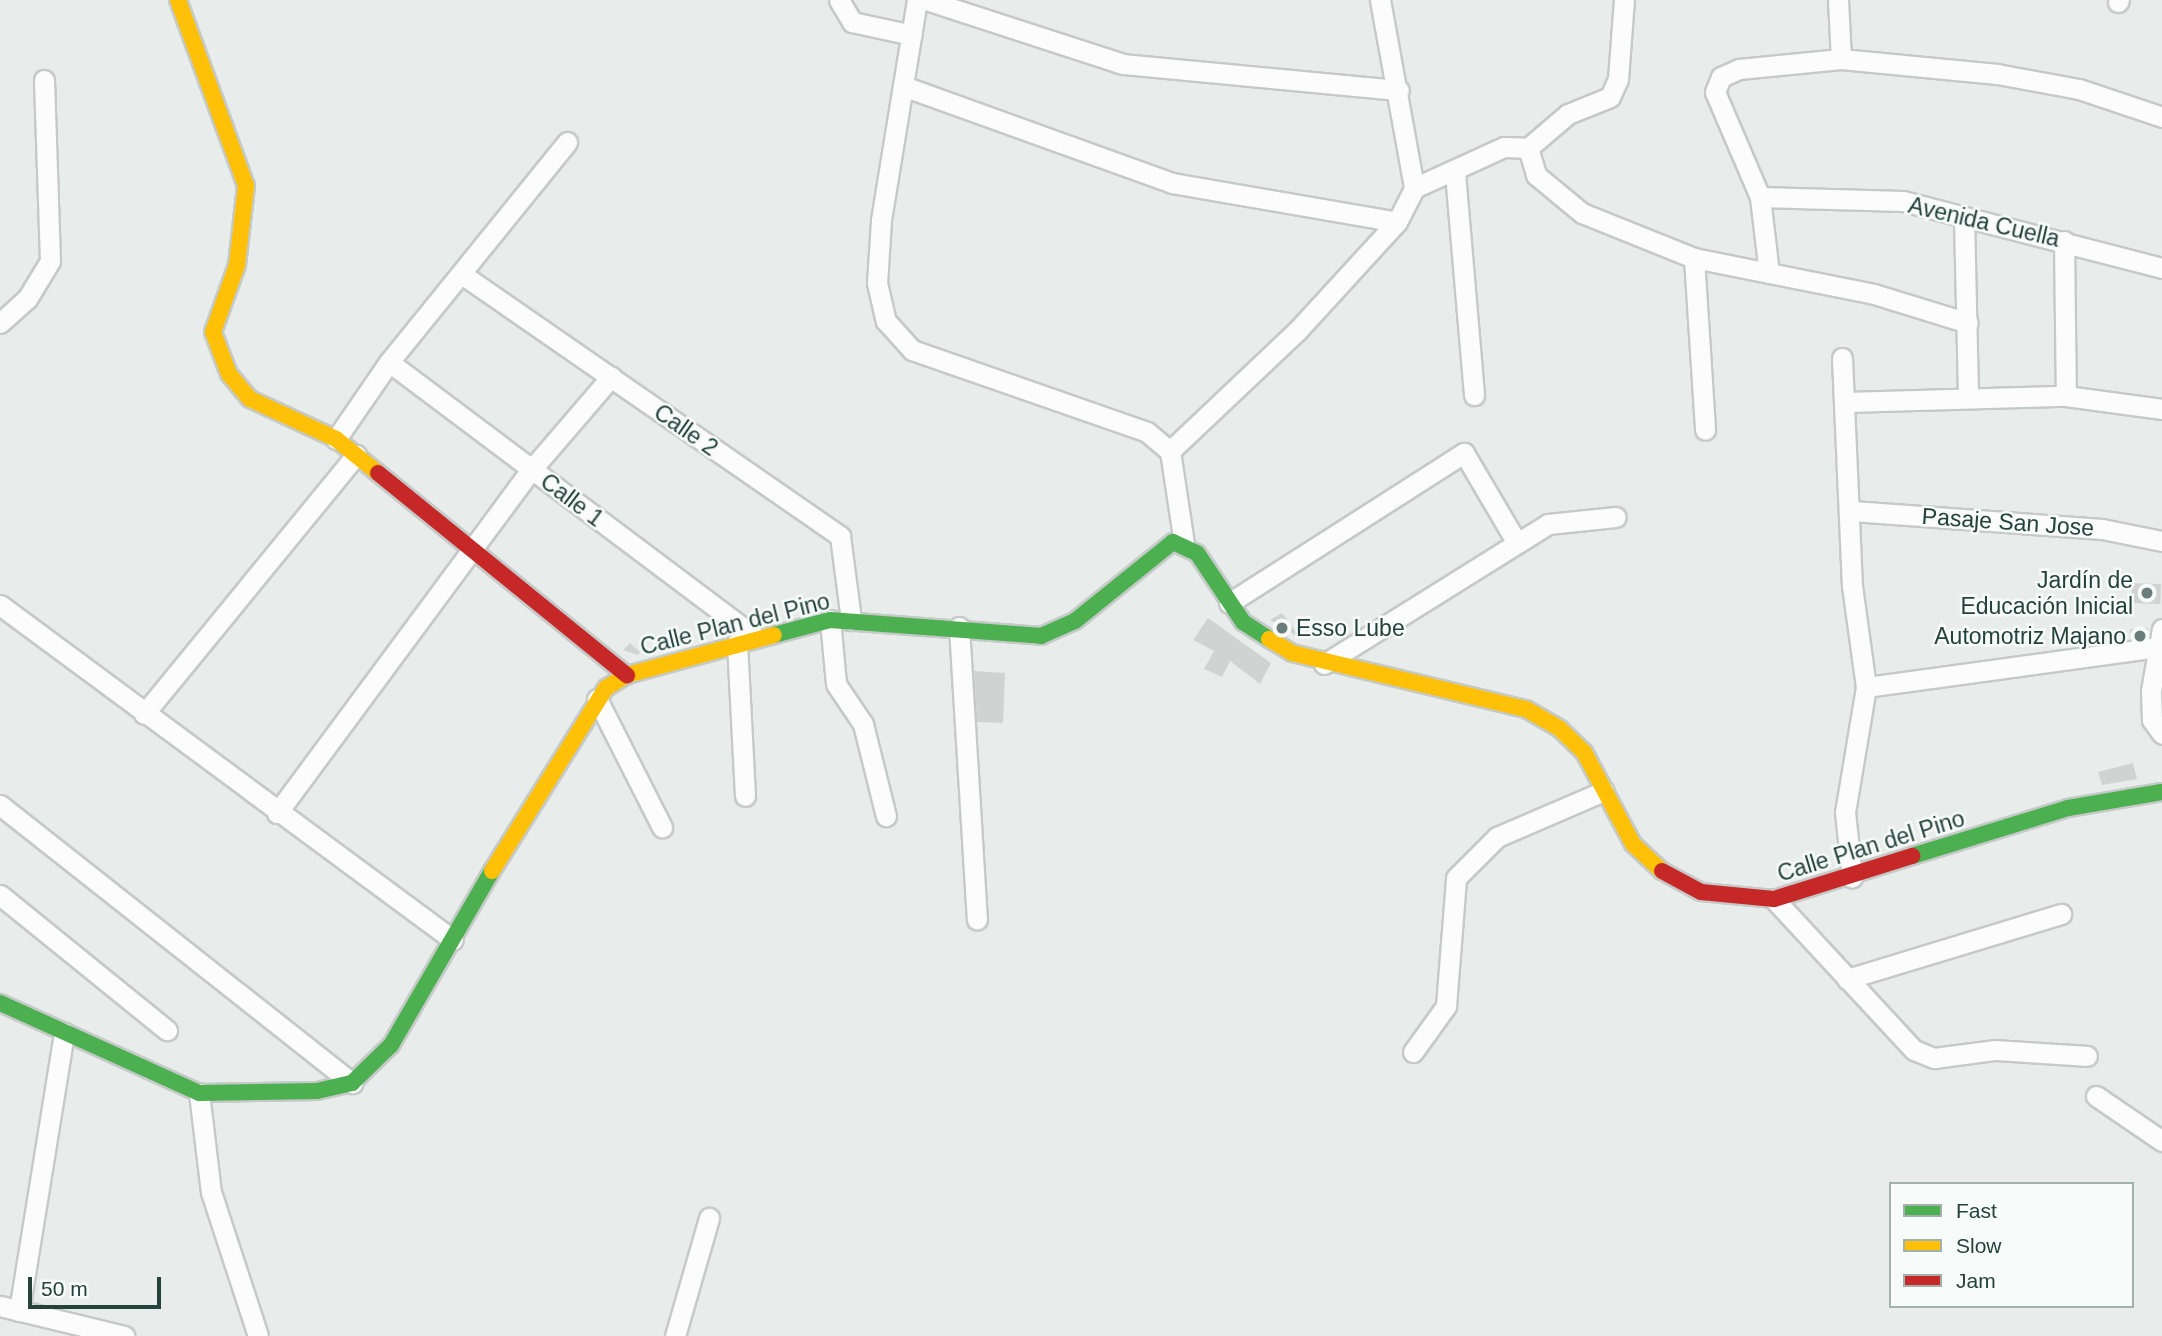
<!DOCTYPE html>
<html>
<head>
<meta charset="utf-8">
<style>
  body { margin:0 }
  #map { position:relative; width:2162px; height:1336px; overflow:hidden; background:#e8edeb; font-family:Helvetica,sans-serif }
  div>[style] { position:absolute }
  .building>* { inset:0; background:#cfd4d2; transform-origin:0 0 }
  .roads { filter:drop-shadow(2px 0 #c5cac8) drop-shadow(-2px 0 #c5cac8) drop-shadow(0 2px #c5cac8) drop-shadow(0 -2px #c5cac8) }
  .street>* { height:19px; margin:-9.5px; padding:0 9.5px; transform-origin:9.5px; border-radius:9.5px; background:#fcfcfc }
  .fast>* { height:16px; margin:-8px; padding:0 8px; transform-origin:8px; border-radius:8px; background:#4caf50 }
  .slow>* { height:16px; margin:-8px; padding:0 8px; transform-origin:8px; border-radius:8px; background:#ffc107 }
  .jam>* { height:16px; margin:-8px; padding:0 8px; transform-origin:8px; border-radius:8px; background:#c62828 }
  .dots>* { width:19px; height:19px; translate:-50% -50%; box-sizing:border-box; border:4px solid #f7fbf9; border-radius:50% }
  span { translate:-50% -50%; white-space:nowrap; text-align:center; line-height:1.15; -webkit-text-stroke:5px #f7fbf9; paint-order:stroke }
  .street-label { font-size:23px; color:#24423a }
  .poi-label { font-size:23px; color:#24423a }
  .right { translate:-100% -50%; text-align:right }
  .left { translate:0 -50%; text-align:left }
  .legend { position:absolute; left:1889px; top:1182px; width:245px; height:126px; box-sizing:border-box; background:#f7fbf9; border:2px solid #a3b1ad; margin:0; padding:9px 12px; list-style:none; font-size:21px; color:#24423a }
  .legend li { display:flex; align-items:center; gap:14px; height:35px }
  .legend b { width:35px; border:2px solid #a3b1ad }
  .scale { position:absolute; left:28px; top:1277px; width:133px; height:32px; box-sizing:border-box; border:4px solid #24423a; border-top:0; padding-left:9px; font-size:21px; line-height:24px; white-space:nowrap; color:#24423a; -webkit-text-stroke:5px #f7fbf9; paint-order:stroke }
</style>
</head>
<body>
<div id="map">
  <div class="building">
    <i style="left:2132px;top:583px;width:29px;height:20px;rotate:2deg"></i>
    <i style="clip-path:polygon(1282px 613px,1298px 634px,1295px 635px,1270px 620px)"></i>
    <i style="clip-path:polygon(1208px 618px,1271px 663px,1260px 684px,1230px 661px,1222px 677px,1204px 669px,1214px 651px,1193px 640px)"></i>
    <i style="clip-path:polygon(2148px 628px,2148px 636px,2131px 638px,2130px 629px)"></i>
    <i style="clip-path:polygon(630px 643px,640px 652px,638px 655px,623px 650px)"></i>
    <i style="clip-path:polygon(974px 671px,1005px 673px,1003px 723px,977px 722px)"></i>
    <i style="clip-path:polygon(2133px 763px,2137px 779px,2102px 785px,2098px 772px)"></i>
  </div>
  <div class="roads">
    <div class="street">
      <i style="left:839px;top:0;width:26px;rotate:59deg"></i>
      <i style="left:852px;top:22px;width:61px;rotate:12.2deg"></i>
      <i style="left:917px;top:0;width:224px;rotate:99.3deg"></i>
      <i style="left:881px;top:221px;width:62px;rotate:93.7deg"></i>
      <i style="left:877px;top:283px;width:39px;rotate:77deg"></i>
      <i style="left:886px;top:321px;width:39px;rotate:48deg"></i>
      <i style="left:912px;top:350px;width:249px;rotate:19.2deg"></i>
      <i style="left:1147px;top:432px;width:30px;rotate:40deg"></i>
      <i style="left:1170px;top:451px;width:94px;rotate:81.4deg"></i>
      <i style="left:926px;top:0;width:207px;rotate:18deg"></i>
      <i style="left:1123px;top:64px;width:277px;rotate:5.4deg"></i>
      <i style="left:1380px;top:0;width:191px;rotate:79.7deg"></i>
      <i style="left:1838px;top:0;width:59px;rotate:87.1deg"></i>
      <i style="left:2118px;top:2px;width:2px;rotate:-63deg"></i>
      <i style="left:903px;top:86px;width:286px;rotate:19.8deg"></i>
      <i style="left:1172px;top:183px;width:228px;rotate:9.8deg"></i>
      <i style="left:1528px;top:148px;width:28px;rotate:73deg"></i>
      <i style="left:1536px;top:175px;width:60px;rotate:39.6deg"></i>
      <i style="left:1582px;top:213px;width:121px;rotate:21.9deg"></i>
      <i style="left:1694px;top:258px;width:184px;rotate:11.3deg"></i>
      <i style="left:1874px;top:294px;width:98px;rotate:17.1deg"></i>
      <i style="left:1455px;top:173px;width:223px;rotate:85.1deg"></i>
      <i style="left:1760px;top:197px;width:143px;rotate:1.6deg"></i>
      <i style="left:1903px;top:201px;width:268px;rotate:14.5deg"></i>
      <i style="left:1964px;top:218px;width:177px;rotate:88.7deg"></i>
      <i style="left:2064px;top:241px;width:155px;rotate:89.3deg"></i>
      <i style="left:1694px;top:258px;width:172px;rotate:86.3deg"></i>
      <i style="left:1769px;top:273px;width:77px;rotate:-96.8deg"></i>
      <i style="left:1760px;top:197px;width:114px;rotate:-113.2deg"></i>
      <i style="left:1715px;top:92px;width:16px;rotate:-68deg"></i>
      <i style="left:1721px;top:77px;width:20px;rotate:-24deg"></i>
      <i style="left:1739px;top:69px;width:102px;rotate:-5.6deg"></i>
      <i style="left:1841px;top:59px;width:157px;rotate:5.5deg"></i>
      <i style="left:1997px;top:74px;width:83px;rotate:10.4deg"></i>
      <i style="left:2079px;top:89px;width:88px;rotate:18.6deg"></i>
      <i style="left:463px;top:275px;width:459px;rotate:34.7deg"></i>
      <i style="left:840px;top:536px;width:85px;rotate:82.5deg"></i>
      <i style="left:0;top:323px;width:36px;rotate:-42deg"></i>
      <i style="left:27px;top:299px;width:44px;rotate:-58.8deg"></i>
      <i style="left:50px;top:261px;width:181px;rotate:-91.9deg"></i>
      <i style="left:1842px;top:358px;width:228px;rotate:87.5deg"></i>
      <i style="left:1852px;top:586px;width:102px;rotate:82.1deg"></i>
      <i style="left:1866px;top:687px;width:127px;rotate:99.5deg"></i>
      <i style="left:1845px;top:812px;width:66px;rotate:83.9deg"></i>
      <i style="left:389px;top:362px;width:459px;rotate:36.9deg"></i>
      <i style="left:1846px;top:402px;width:220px;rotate:-1.6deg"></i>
      <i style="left:2066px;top:396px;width:97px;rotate:7.7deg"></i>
      <i style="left:336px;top:439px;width:93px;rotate:-55.5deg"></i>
      <i style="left:389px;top:362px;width:283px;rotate:-51deg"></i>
      <i style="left:1170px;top:451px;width:175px;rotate:-43.4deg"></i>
      <i style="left:1297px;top:331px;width:148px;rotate:-47.5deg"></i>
      <i style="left:1397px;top:222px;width:38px;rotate:-63deg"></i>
      <i style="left:1414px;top:188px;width:99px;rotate:-24.5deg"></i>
      <i style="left:1504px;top:147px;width:24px;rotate:2deg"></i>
      <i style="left:1528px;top:148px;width:52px;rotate:-40.4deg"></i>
      <i style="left:1568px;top:114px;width:45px;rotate:-22deg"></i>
      <i style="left:1610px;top:97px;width:20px;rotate:-66deg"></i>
      <i style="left:1618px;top:79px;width:79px;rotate:-85.7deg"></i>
      <i style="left:1852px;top:511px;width:251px;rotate:4.1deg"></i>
      <i style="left:2102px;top:529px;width:61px;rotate:11.3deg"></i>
      <i style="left:1229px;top:603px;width:279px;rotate:-32.6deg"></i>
      <i style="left:1464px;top:453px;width:104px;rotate:59.5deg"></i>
      <i style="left:0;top:605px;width:563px;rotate:36.48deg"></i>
      <i style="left:830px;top:620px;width:64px;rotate:84.6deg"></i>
      <i style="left:836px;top:684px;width:48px;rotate:56deg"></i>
      <i style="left:863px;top:724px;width:95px;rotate:76deg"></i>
      <i style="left:959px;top:627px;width:293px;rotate:86.5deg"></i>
      <i style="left:2162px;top:629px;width:63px;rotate:100.1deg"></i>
      <i style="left:2151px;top:691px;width:29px;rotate:88deg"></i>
      <i style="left:2152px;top:720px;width:17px;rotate:54deg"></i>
      <i style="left:737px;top:643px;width:153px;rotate:87deg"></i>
      <i style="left:1324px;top:664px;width:264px;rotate:-32deg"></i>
      <i style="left:1548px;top:524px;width:68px;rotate:-5.9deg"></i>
      <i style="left:1866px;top:687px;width:294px;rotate:-7.8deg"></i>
      <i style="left:597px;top:699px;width:144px;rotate:63.1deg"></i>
      <i style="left:144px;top:714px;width:335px;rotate:-50.7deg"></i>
      <i style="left:0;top:805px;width:449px;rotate:38.3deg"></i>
      <i style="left:277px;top:813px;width:427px;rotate:-53.5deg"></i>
      <i style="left:531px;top:470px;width:123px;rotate:-49.3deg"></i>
      <i style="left:0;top:895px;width:215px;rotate:39deg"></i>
      <i style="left:1774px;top:899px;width:206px;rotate:47.2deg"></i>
      <i style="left:1914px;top:1050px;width:22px;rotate:22deg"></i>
      <i style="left:1934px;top:1058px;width:62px;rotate:-7.5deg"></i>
      <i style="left:1995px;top:1050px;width:92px;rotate:3.7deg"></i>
      <i style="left:1847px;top:979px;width:224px;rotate:-16.9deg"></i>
      <i style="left:1413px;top:1052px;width:57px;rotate:-54.3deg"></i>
      <i style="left:1446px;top:1006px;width:128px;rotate:-85.5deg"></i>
      <i style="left:1456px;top:878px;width:58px;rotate:-45deg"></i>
      <i style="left:1497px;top:837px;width:116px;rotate:-23.3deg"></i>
      <i style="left:199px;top:1093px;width:100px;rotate:83.1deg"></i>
      <i style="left:211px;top:1192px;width:151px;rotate:71.9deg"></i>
      <i style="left:2096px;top:1096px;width:80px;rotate:34.3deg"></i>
      <i style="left:0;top:1306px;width:128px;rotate:13.6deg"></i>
      <i style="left:19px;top:1311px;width:282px;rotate:-80.8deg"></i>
      <i style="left:675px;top:1336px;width:123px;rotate:-73.9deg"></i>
    </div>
    <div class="fast">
      <i style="left:774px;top:635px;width:58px;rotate:-15deg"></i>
      <i style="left:830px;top:620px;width:212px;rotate:4.3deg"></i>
      <i style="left:1041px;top:636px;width:37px;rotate:-24deg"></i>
      <i style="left:1075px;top:621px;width:126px;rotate:-38.9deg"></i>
      <i style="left:1173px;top:542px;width:26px;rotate:25deg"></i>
      <i style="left:1197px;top:553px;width:83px;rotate:56.3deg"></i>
      <i style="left:1243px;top:622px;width:31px;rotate:33deg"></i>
      <i style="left:1912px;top:856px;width:163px;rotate:-17.1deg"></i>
      <i style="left:2068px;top:808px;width:95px;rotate:-9.7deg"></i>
      <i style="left:0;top:1003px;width:218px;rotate:24.3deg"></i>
      <i style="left:199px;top:1093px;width:118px;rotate:-1deg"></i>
      <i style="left:317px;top:1091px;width:36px;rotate:-13deg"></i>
      <i style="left:352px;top:1083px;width:54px;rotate:-44.3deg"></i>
      <i style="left:391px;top:1045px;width:201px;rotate:-59.9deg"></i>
    </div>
    <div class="slow">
      <i style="left:178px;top:0;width:198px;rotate:69.9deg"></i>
      <i style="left:246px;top:186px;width:80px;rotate:96.5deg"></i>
      <i style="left:237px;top:265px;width:71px;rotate:109.7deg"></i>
      <i style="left:213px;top:332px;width:45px;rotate:69.1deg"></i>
      <i style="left:229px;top:374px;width:33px;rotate:50deg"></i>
      <i style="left:250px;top:399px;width:95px;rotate:24.9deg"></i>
      <i style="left:336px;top:439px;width:54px;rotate:39deg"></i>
      <i style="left:1269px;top:639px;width:27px;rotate:31deg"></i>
      <i style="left:1292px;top:653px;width:241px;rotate:13.5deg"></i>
      <i style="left:1526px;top:709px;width:39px;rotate:30deg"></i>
      <i style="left:1560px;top:729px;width:33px;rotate:44deg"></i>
      <i style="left:1584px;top:752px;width:104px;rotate:62deg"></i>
      <i style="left:1633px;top:844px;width:40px;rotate:43deg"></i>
      <i style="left:492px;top:871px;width:216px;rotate:-58.1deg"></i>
      <i style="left:606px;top:688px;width:25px;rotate:-32deg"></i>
      <i style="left:627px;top:675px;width:152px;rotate:-15.2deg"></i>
    </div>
    <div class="jam">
      <i style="left:378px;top:473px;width:321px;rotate:39.1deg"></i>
      <i style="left:1662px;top:871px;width:44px;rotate:28.3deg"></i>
      <i style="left:1701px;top:892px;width:73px;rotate:5.5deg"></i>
      <i style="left:1774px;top:899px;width:145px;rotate:-17.3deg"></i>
    </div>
  </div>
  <div class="dots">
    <i style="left:2147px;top:593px;background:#697e78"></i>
    <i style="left:1282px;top:628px;background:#697e78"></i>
    <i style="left:2140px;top:636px;background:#697e78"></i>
  </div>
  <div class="street-label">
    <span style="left:1984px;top:222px;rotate:13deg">Avenida Cuella</span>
    <span style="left:686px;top:430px;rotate:35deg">Calle 2</span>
    <span style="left:572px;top:500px;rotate:37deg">Calle 1</span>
    <span style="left:2008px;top:522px;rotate:4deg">Pasaje San Jose</span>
    <span style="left:735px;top:624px;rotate:-14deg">Calle Plan del Pino</span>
    <span style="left:1871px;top:846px;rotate:-17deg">Calle Plan del Pino</span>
  </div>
  <div class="poi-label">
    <span class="right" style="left:2133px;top:593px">Jardín de<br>Educación Inicial</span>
    <span class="left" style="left:1296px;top:628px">Esso Lube</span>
    <span class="right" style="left:2126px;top:636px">Automotriz Majano</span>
  </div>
  <ul class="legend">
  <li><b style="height:9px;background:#4caf50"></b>Fast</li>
  <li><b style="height:9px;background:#ffc107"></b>Slow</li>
  <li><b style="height:9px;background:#c62828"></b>Jam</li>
  </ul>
  <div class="scale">50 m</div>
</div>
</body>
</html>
